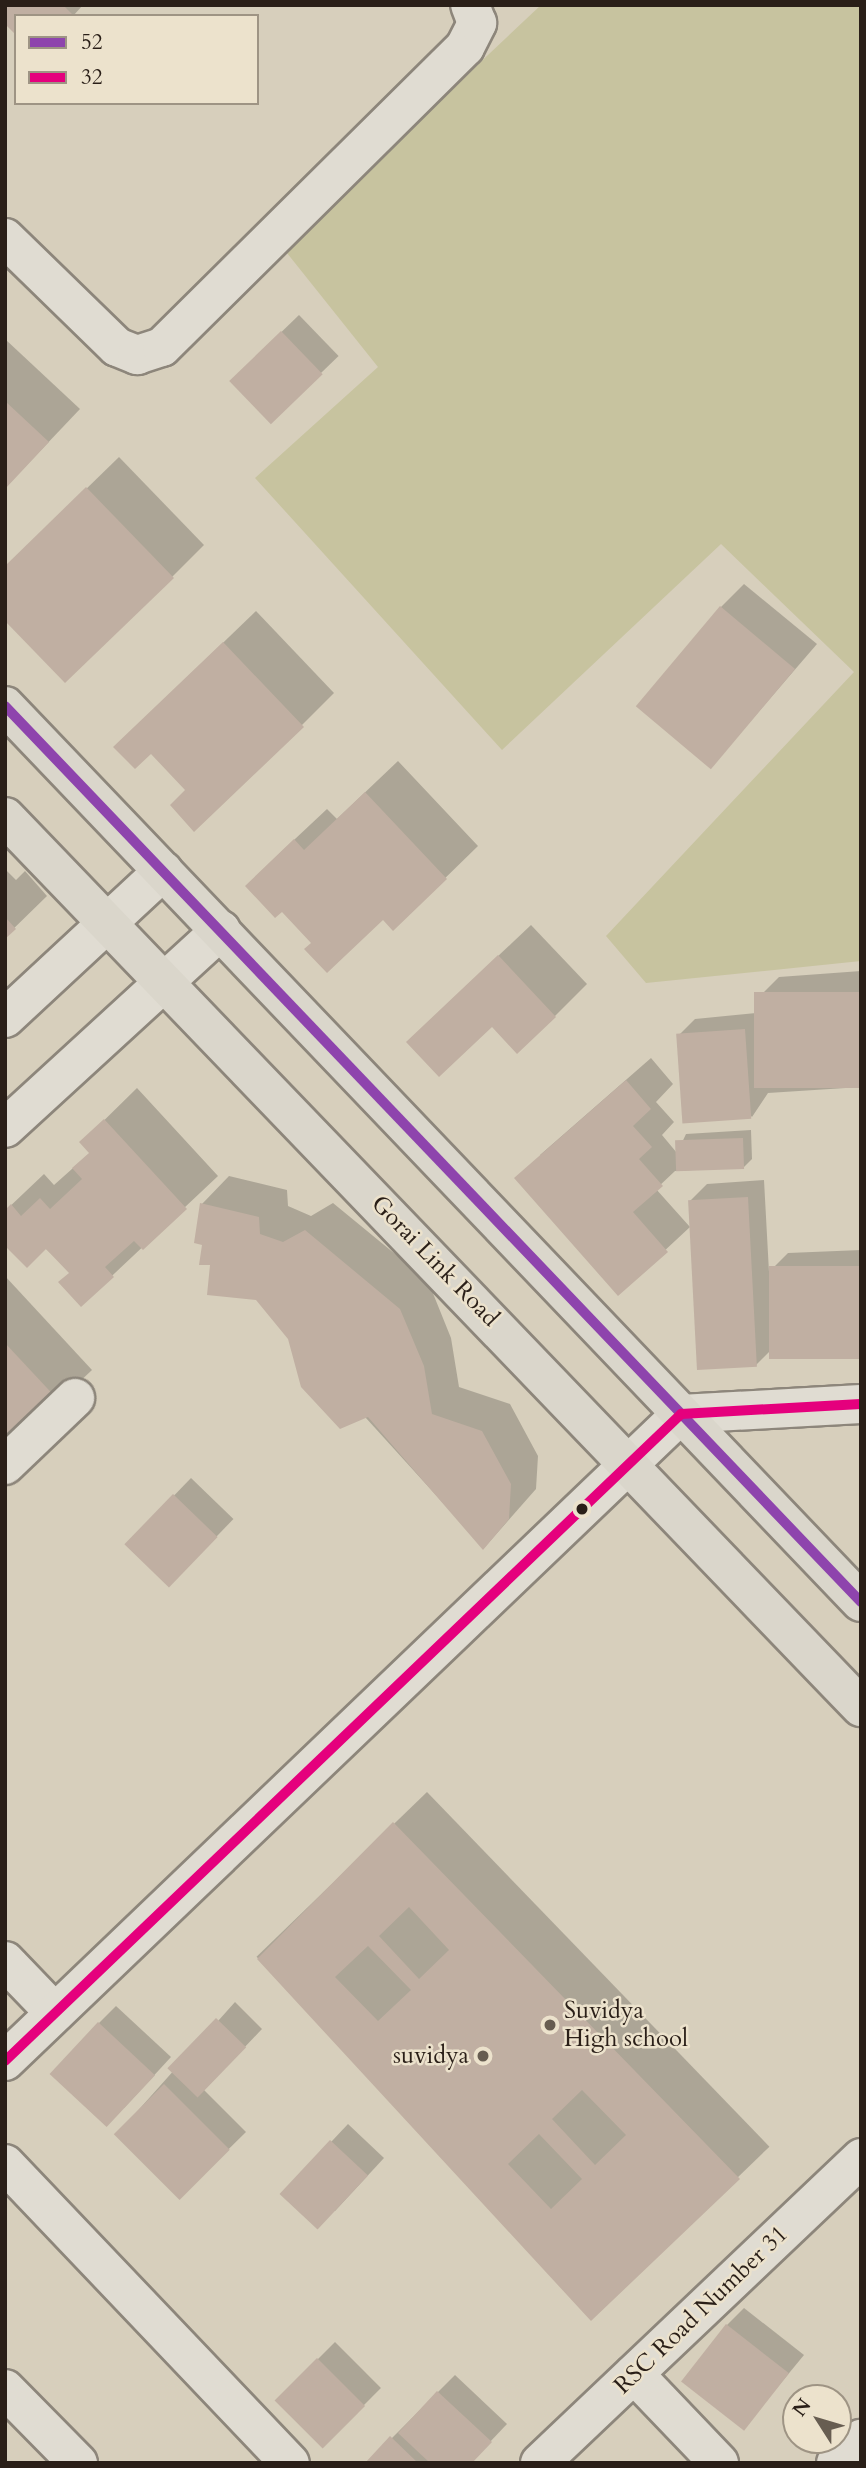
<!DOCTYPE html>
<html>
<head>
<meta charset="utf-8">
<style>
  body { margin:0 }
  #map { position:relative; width:866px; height:2468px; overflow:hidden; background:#d7cfbc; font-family:Cardo,serif }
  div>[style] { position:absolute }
  .green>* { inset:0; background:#c7c39f }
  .shadow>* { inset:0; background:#0003; transform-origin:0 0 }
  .building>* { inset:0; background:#c0afa2; transform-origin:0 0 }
  .roads { filter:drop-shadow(2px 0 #8d867b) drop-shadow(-2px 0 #8d867b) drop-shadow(0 2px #8d867b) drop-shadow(0 -2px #8d867b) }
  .minor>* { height:38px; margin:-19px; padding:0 19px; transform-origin:19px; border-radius:19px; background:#e0dcd2 }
  .major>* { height:38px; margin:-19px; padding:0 19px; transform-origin:19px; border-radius:19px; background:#dad6cb }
  .bus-1>* { height:10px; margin:-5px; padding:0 5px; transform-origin:5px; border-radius:5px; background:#8e44ad }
  .bus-2>* { height:10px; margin:-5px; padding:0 5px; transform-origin:5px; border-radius:5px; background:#e5007d }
  .dots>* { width:19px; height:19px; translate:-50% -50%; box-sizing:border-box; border:4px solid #ece2cc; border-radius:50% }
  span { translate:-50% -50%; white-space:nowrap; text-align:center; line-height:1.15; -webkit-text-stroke:5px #ece2cc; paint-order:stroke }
  .street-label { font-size:24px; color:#2a1f18 }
  .poi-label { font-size:24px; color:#2a1f18 }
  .left { translate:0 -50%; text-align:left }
  .right { translate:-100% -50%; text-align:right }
  .frame { position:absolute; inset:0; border:7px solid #2a1f18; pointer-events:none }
  .legend { position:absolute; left:14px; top:14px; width:245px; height:91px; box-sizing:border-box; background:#ece2cc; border:2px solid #9e9484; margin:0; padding:9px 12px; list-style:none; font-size:21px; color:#2a1f18 }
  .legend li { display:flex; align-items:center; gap:14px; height:35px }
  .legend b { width:35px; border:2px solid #9e9484 }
  .north { position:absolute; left:782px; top:2384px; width:70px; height:70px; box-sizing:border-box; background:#ece2cc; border:2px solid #9e9484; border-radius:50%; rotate:307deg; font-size:19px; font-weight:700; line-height:28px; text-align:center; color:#2a1f18 }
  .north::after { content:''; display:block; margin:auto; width:24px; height:32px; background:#675d51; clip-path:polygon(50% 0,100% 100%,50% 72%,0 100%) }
</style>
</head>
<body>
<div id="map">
  <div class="green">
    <i style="clip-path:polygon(541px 5px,861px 5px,861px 961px,646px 983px,606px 936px,854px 672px,721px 544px,502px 750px,255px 478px,378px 367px,283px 248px)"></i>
  </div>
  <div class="shadow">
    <i style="clip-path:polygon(6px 5px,83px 5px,73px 16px)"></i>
    <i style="left:299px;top:315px;width:57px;height:95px;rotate:46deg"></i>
    <i style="clip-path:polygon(5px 339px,80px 409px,5px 488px)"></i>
    <i style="clip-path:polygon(119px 457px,204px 545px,172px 577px,5px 568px)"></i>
    <i style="clip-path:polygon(744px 584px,817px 644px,711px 767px,721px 607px)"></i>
    <i style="clip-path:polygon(256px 611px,334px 693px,302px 725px,187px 790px,148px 715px)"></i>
    <i style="clip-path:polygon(398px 761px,478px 846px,393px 929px,383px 918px,313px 942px,279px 854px,327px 809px,337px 819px)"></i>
    <i style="clip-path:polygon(5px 869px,16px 880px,25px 871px,47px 896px,5px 937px)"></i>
    <i style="clip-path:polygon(531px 925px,587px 984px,555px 1016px,492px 1025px,441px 1010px)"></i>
    <i style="clip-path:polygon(861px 971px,861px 1087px,768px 1093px,752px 1117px,678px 1036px,695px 1019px,756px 1013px,756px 1000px,779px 977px)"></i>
    <i style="clip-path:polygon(651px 1058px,673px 1084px,656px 1102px,674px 1122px,662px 1135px,677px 1153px,686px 1134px,751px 1130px,752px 1159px,744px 1167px,675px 1171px,656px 1189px,690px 1227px,618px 1294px,540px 1155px)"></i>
    <i style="clip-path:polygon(137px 1088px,218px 1176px,81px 1305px,71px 1272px,5px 1211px,44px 1174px,54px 1185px,91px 1152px,82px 1142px)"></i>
    <i style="clip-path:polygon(229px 1176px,287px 1190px,288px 1206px,311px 1216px,333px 1203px,428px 1281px,451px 1338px,459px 1387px,510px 1404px,538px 1456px,536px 1489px,484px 1548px,257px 1298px,212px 1263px,202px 1204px)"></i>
    <i style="clip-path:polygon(764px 1180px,769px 1272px,788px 1253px,861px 1250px,861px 1358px,773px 1348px,756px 1365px,690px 1201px,707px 1184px)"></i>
    <i style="clip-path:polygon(5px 1276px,92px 1370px,5px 1452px)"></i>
    <i style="left:191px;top:1478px;width:59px;height:93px;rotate:44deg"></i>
    <i style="left:427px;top:1792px;width:493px;height:237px;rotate:46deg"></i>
    <i style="clip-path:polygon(235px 2002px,262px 2029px,204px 2090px,246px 2132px,180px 2197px,117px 2134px)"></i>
    <i style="clip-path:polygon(116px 2006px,171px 2057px,124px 2108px,99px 2023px)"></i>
    <i style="clip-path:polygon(348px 2124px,384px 2158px,335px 2211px,282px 2194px)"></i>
    <i style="clip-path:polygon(744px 2308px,804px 2355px,743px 2429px,727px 2325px)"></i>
    <i style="left:335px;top:2342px;width:65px;height:83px;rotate:45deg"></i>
    <i style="clip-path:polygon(455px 2375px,507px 2424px,470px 2463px,367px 2463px)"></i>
  </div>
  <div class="building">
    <i style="clip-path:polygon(5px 5px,63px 5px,74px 16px,16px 16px,16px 35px,5px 24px)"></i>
    <i style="left:281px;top:331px;width:60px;height:72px;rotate:46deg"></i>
    <i style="clip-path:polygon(5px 401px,49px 442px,5px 489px)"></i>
    <i style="clip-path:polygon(86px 487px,174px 578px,65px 683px,5px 621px,5px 566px)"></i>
    <i style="left:720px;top:606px;width:98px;height:131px;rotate:40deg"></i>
    <i style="clip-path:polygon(223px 642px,304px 727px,194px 832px,170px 805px,185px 790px,151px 754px,135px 769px,113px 747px)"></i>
    <i style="clip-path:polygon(365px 792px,447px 879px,393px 931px,383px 920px,327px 973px,304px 949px,311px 943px,282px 912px,275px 918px,245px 886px,294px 839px,304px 850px)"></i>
    <i style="clip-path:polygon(5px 917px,16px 929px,5px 939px)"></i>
    <i style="clip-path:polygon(498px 955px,556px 1017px,517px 1054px,492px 1027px,439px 1077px,406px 1042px)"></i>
    <i style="left:861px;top:992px;width:96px;height:107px;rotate:90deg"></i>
    <i style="left:745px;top:1029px;width:90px;height:69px;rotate:86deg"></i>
    <i style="clip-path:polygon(626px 1080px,651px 1109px,633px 1126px,652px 1147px,639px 1159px,663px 1186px,633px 1212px,668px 1252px,618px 1296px,514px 1178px)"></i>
    <i style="clip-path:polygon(104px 1119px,187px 1209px,143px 1250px,134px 1241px,105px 1267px,114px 1277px,81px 1307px,58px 1282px,69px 1273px,46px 1249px,27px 1268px,5px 1246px,5px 1210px,11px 1204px,21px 1216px,40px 1198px,50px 1209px,82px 1179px,72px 1168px,89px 1153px,79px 1142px)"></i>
    <i style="left:743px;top:1138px;width:31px;height:68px;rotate:88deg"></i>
    <i style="left:748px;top:1197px;width:170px;height:60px;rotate:87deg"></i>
    <i style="clip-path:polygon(200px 1203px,259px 1217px,260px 1234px,283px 1242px,305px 1230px,400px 1309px,424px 1366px,432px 1414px,482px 1431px,511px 1484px,509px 1519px,483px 1550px,368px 1417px,340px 1429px,301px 1387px,288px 1339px,256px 1300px,207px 1295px,210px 1265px,199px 1265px,202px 1245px,194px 1243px)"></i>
    <i style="left:861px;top:1266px;width:93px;height:92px;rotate:90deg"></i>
    <i style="clip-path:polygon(5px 1343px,61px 1403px,5px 1455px)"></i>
    <i style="left:173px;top:1494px;width:62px;height:70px;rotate:44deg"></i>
    <i style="clip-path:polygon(evenodd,393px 1822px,740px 2179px,591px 2321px,257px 1959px,393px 1822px,409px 1907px,449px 1950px,419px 1979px,379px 1936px,409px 1907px,393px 1822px,368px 1946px,411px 1990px,378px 2021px,335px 1977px,368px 1946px,393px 1822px,582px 2090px,626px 2135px,595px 2165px,552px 2119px,582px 2090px,393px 1822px,539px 2134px,582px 2179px,551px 2209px,508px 2164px,539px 2134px)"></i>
    <i style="left:216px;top:2018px;width:42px;height:70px;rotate:44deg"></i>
    <i style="left:98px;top:2022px;width:78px;height:71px;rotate:43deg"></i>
    <i style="left:164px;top:2084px;width:93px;height:71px;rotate:45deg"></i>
    <i style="left:330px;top:2140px;width:52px;height:74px;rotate:43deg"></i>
    <i style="left:726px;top:2324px;width:80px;height:73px;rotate:38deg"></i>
    <i style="left:317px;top:2358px;width:68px;height:60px;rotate:45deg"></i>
    <i style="clip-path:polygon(437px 2391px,492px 2442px,472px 2463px,430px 2463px,398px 2433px)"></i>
    <i style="clip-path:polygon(390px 2436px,418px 2463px,365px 2463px)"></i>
  </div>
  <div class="roads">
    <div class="minor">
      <i style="left:5px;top:238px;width:156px;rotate:44.2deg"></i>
      <i style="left:117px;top:347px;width:22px;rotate:22deg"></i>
      <i style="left:137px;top:355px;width:26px;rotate:-18deg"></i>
      <i style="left:162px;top:347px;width:426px;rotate:-44.7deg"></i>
      <i style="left:465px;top:47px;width:27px;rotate:-63deg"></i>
      <i style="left:477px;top:23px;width:19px;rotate:-111deg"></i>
      <i style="left:5px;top:1018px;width:216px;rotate:-42.9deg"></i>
      <i style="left:5px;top:1128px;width:293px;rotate:-42.5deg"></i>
      <i style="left:5px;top:1465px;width:97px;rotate:-43.7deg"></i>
      <i style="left:5px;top:1961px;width:72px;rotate:46.1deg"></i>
      <i style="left:5px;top:2061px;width:936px;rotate:-43.74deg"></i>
      <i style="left:681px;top:1414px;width:180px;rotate:-3.2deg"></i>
      <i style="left:5px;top:2164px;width:413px;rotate:46.4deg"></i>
      <i style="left:634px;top:2374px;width:123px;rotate:46.3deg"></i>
      <i style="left:5px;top:2389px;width:104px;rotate:45.4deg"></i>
      <i style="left:540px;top:2463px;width:443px;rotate:-43.5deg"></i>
      <i style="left:836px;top:2463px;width:35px;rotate:-44deg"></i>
    </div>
    <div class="major">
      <i style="left:5px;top:706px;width:1239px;rotate:46.31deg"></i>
      <i style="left:5px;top:817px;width:1235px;rotate:46.12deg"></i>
    </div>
  </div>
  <div class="bus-1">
    <i style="left:5px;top:706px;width:1239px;rotate:46.31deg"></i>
  </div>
  <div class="bus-2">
    <i style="left:5px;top:2061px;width:936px;rotate:-43.74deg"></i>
    <i style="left:681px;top:1414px;width:180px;rotate:-3.2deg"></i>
  </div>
  <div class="dots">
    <i style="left:582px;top:1509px;background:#2a1f18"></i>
    <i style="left:550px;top:2025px;background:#675d51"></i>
    <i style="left:483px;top:2056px;background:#675d51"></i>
  </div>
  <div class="street-label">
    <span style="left:435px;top:1261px;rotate:46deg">Gorai Link Road</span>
    <span style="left:701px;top:2310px;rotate:-44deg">RSC Road Number 31</span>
  </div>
  <div class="poi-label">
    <span class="left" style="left:564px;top:2025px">Suvidya<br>High school</span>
    <span class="right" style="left:469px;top:2056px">suvidya</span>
  </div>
  <div class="frame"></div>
  <ul class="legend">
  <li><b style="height:9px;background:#8e44ad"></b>52</li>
  <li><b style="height:9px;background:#e5007d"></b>32</li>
  </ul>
  <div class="north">N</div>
</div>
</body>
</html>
